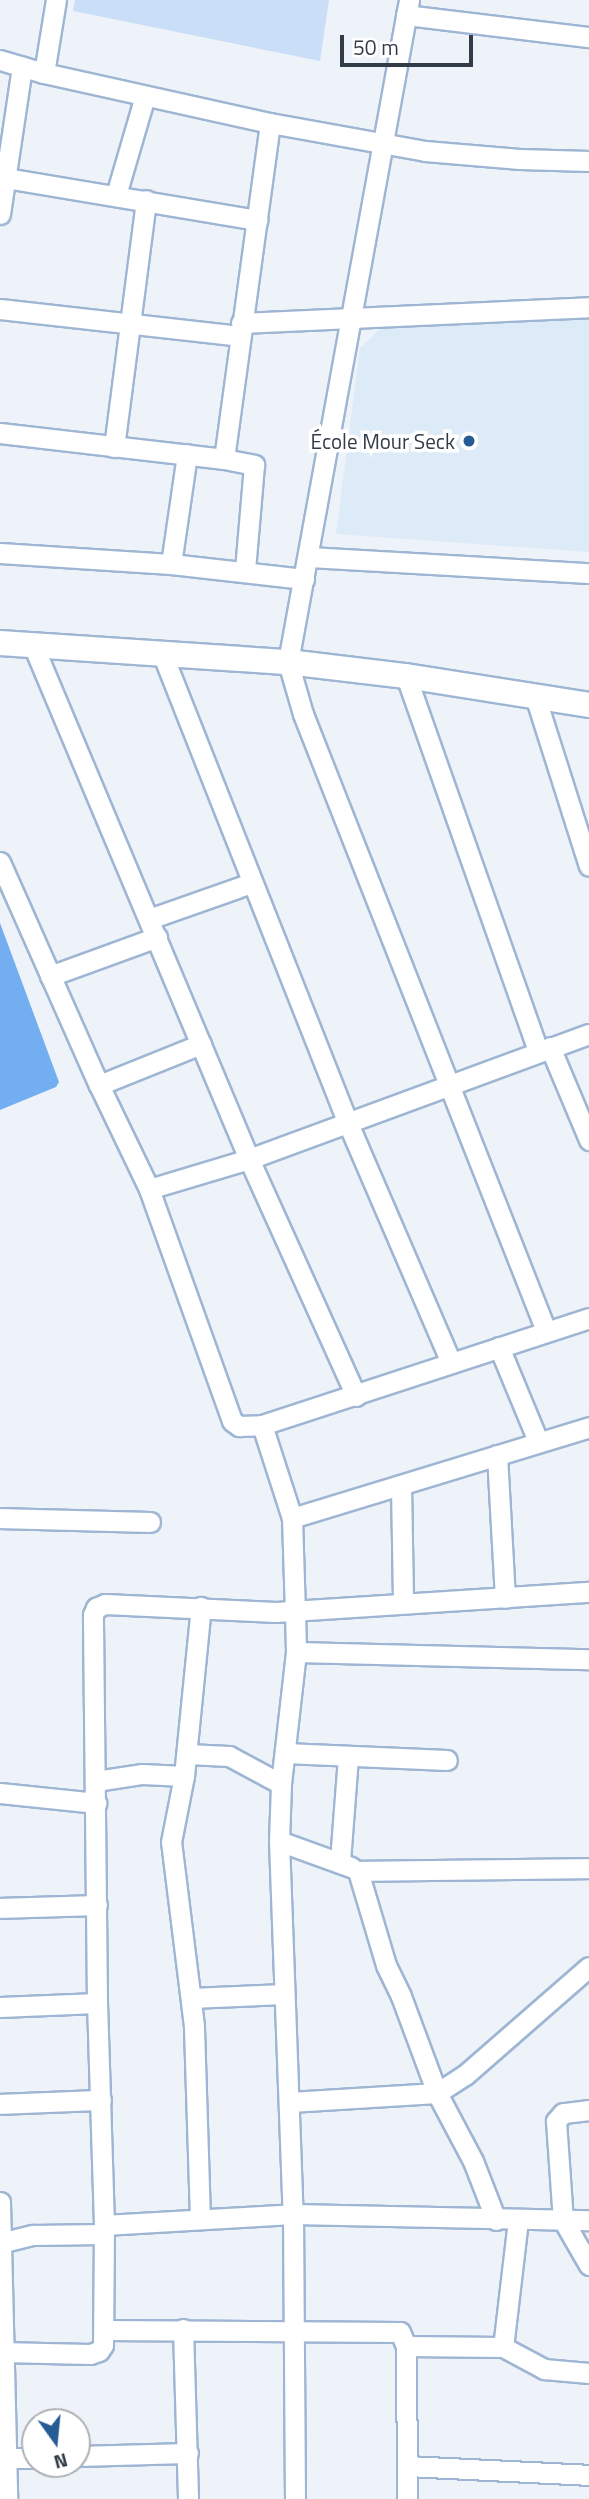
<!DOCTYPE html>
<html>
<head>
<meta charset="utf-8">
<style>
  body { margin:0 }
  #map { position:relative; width:589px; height:2499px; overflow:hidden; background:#eef3f9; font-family:"Titillium Web",sans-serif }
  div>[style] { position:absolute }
  .built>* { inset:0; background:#ddeaf8 }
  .green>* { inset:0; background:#cadff7 }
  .water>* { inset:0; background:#73aef0 }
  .roads { filter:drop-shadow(2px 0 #9eb6d3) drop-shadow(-2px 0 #9eb6d3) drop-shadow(0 2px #9eb6d3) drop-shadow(0 -2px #9eb6d3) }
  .minor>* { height:19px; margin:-9.5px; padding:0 9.5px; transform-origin:9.5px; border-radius:9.5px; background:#fff }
  .tertiary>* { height:24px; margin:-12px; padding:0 12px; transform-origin:12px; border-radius:12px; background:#fff }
  .dots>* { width:19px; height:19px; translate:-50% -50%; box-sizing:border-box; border:4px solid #fff; border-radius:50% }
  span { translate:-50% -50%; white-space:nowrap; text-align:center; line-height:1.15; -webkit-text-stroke:7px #fff; paint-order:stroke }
  .poi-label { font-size:21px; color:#323c48 }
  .right { translate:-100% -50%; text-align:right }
  .north { position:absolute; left:21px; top:2408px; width:70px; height:70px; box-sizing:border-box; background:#fff; border:2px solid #adb1b6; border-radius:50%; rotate:165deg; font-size:19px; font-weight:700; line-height:28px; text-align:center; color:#323c48 }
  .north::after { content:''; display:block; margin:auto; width:24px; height:32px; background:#265c94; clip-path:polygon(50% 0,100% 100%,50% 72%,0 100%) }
  .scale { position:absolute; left:340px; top:35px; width:133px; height:32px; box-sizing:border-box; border:4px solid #323c48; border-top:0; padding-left:9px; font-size:21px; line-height:24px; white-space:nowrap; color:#323c48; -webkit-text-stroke:5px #fff; paint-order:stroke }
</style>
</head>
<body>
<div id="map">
  <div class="built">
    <i style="clip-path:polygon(589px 317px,589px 552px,336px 534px,360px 348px,382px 327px)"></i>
  </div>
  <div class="green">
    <i style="clip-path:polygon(75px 0,329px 0,320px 61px,73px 11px)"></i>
  </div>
  <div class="water">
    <i style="clip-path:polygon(0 923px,59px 1082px,56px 1087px,0 1110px)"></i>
  </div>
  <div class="roads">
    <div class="minor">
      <i style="left:409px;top:0;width:673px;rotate:100.36deg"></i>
      <i style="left:288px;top:662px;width:54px;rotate:73.9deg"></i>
      <i style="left:303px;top:714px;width:663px;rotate:68.5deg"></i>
      <i style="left:406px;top:15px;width:184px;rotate:6.9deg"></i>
      <i style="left:0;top:60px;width:46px;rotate:16.5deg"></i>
      <i style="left:44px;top:73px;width:231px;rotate:12.5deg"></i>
      <i style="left:270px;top:123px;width:158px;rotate:10.2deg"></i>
      <i style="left:425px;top:151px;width:95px;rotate:4.8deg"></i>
      <i style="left:520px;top:159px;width:69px;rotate:1.7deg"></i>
      <i style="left:44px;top:73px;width:74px;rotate:-80.7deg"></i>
      <i style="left:0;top:177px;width:261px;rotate:9.5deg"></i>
      <i style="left:116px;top:195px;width:103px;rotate:-73.7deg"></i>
      <i style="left:0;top:214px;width:149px;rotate:-81.5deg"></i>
      <i style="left:0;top:309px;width:241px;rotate:6.4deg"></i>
      <i style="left:241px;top:323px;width:348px;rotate:-2.6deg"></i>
      <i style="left:0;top:433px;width:226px;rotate:6.6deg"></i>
      <i style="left:224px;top:459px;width:31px;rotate:11deg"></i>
      <i style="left:254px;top:465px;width:106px;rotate:94.9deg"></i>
      <i style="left:114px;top:447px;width:249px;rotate:-82.6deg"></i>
      <i style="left:224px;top:459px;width:339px;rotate:-82.2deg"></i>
      <i style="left:0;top:553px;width:171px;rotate:3.7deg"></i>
      <i style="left:171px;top:564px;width:134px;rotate:6.4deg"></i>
      <i style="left:309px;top:557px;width:280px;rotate:3.3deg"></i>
      <i style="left:171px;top:564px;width:111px;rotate:-81.7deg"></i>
      <i style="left:33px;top:645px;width:558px;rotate:67.21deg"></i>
      <i style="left:249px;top:1159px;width:260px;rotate:65.7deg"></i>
      <i style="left:162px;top:653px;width:503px;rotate:68.43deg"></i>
      <i style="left:347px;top:1121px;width:263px;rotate:66.7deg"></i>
      <i style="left:406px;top:676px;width:398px;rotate:70.6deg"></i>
      <i style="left:535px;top:696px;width:178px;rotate:72.4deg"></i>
      <i style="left:0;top:862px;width:244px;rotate:66.1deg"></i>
      <i style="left:99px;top:1085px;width:115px;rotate:64.3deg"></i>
      <i style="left:149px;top:1189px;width:246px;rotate:70.3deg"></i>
      <i style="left:232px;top:1421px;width:9px;rotate:36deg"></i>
      <i style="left:239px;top:1426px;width:23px;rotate:-2deg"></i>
      <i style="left:262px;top:1425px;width:344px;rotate:-18.1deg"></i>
      <i style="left:149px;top:919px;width:108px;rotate:-19.4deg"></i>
      <i style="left:50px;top:976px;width:114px;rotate:-20deg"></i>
      <i style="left:550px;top:1047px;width:101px;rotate:67.2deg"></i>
      <i style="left:99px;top:1085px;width:110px;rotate:-21.9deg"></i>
      <i style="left:149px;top:1189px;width:104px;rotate:-16.7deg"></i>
      <i style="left:249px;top:1159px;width:362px;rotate:-20.2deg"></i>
      <i style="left:499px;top:1347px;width:102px;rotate:67.5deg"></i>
      <i style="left:262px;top:1425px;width:98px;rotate:72.1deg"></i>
      <i style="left:292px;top:1518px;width:93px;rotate:88.2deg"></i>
      <i style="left:295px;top:1611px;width:41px;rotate:88.6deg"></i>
      <i style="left:296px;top:1652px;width:133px;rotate:96.5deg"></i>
      <i style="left:281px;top:1784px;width:57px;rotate:92deg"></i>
      <i style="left:279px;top:1841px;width:373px;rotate:87.9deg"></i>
      <i style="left:293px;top:2214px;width:285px;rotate:89.6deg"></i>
      <i style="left:497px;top:1455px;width:143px;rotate:86.8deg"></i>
      <i style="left:401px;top:1485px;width:118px;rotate:89deg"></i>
      <i style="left:0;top:1518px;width:150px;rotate:1.5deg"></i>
      <i style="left:292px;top:1518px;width:311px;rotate:-17deg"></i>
      <i style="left:296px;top:1652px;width:293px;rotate:1.4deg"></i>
      <i style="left:285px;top:1753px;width:162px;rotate:2.5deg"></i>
      <i style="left:187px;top:1754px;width:42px;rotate:2.7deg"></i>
      <i style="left:229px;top:1756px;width:59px;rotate:28.3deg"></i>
      <i style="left:96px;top:1781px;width:47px;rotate:-8.7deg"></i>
      <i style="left:142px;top:1774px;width:42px;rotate:2.7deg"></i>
      <i style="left:0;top:1793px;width:97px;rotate:5.9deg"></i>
      <i style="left:279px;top:1841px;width:77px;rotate:19.9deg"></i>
      <i style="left:340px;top:1861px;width:103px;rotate:-85.6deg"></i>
      <i style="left:0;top:1908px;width:97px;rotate:-1.8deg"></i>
      <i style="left:191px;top:1998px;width:93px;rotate:-2.5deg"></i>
      <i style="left:0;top:2007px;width:97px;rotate:-2.4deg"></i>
      <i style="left:290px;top:2102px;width:147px;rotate:-3.5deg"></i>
      <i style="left:437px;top:2093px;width:33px;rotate:-33deg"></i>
      <i style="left:465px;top:2075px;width:164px;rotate:-41.1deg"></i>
      <i style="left:0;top:2104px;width:101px;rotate:-2.3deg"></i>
      <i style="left:589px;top:2110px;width:26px;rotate:173deg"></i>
      <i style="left:563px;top:2113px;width:11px;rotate:131deg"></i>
      <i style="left:556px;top:2121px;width:99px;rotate:86deg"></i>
      <i style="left:563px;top:2220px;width:52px;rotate:60deg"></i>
      <i style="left:0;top:2202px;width:297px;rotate:88.6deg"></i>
      <i style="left:200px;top:2219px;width:193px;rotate:-91.8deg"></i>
      <i style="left:194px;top:2026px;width:185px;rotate:-97.1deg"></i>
      <i style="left:171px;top:1842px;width:67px;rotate:-78.9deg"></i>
      <i style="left:184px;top:1776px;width:170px;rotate:-84.3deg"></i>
      <i style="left:496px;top:2220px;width:63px;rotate:-111.3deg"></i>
      <i style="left:473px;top:2161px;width:77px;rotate:-117.9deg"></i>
      <i style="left:437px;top:2093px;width:103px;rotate:-110.4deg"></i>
      <i style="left:401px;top:1996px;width:34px;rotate:-116deg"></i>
      <i style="left:386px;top:1965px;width:98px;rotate:-106.6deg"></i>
      <i style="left:358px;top:1871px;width:231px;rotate:-0.7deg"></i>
      <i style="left:518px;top:2220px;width:128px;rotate:96.7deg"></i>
      <i style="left:503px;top:2347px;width:47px;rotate:28.2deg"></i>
      <i style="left:544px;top:2369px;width:45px;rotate:5.1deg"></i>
      <i style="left:104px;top:2225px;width:189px;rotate:-3.3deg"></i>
      <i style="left:293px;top:2214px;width:296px;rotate:1.2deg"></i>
      <i style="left:0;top:2243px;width:34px;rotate:-14deg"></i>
      <i style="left:33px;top:2235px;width:70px;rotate:-0.8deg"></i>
      <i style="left:183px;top:2329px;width:170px;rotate:88.3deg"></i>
      <i style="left:105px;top:2330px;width:295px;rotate:0.4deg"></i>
      <i style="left:400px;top:2332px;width:15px;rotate:67deg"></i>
      <i style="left:406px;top:2346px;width:153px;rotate:89.6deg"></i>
      <i style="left:406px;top:2346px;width:97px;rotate:0.6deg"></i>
      <i style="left:0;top:2352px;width:90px;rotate:1.3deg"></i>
      <i style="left:90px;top:2354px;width:9px;rotate:-18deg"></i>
      <i style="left:99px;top:2351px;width:7px;rotate:-56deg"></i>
      <i style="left:103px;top:2345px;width:120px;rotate:-89.5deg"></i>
      <i style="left:104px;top:2225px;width:222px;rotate:-91.8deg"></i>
      <i style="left:97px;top:2003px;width:388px;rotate:-90.6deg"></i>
      <i style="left:93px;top:1615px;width:8px;rotate:-67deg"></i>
      <i style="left:96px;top:1608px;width:10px;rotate:-24deg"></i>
      <i style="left:105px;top:1604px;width:171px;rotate:2.7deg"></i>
      <i style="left:276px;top:1612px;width:314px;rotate:-3.7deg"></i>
      <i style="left:77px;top:2456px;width:111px;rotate:-1.5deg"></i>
      <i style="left:7px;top:2458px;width:28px"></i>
      <i style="left:407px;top:2466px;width:182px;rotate:2.8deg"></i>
    </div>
    <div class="tertiary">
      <i style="left:0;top:643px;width:289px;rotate:3.8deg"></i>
      <i style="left:288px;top:662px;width:119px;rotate:6.8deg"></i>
      <i style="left:406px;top:676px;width:185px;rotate:9deg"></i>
    </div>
  </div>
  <div class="dots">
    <i style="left:469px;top:441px;background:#265c94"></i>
  </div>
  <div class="poi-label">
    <span class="right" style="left:455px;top:441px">École Mour Seck</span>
  </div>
  <div class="north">N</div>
  <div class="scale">50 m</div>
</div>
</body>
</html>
